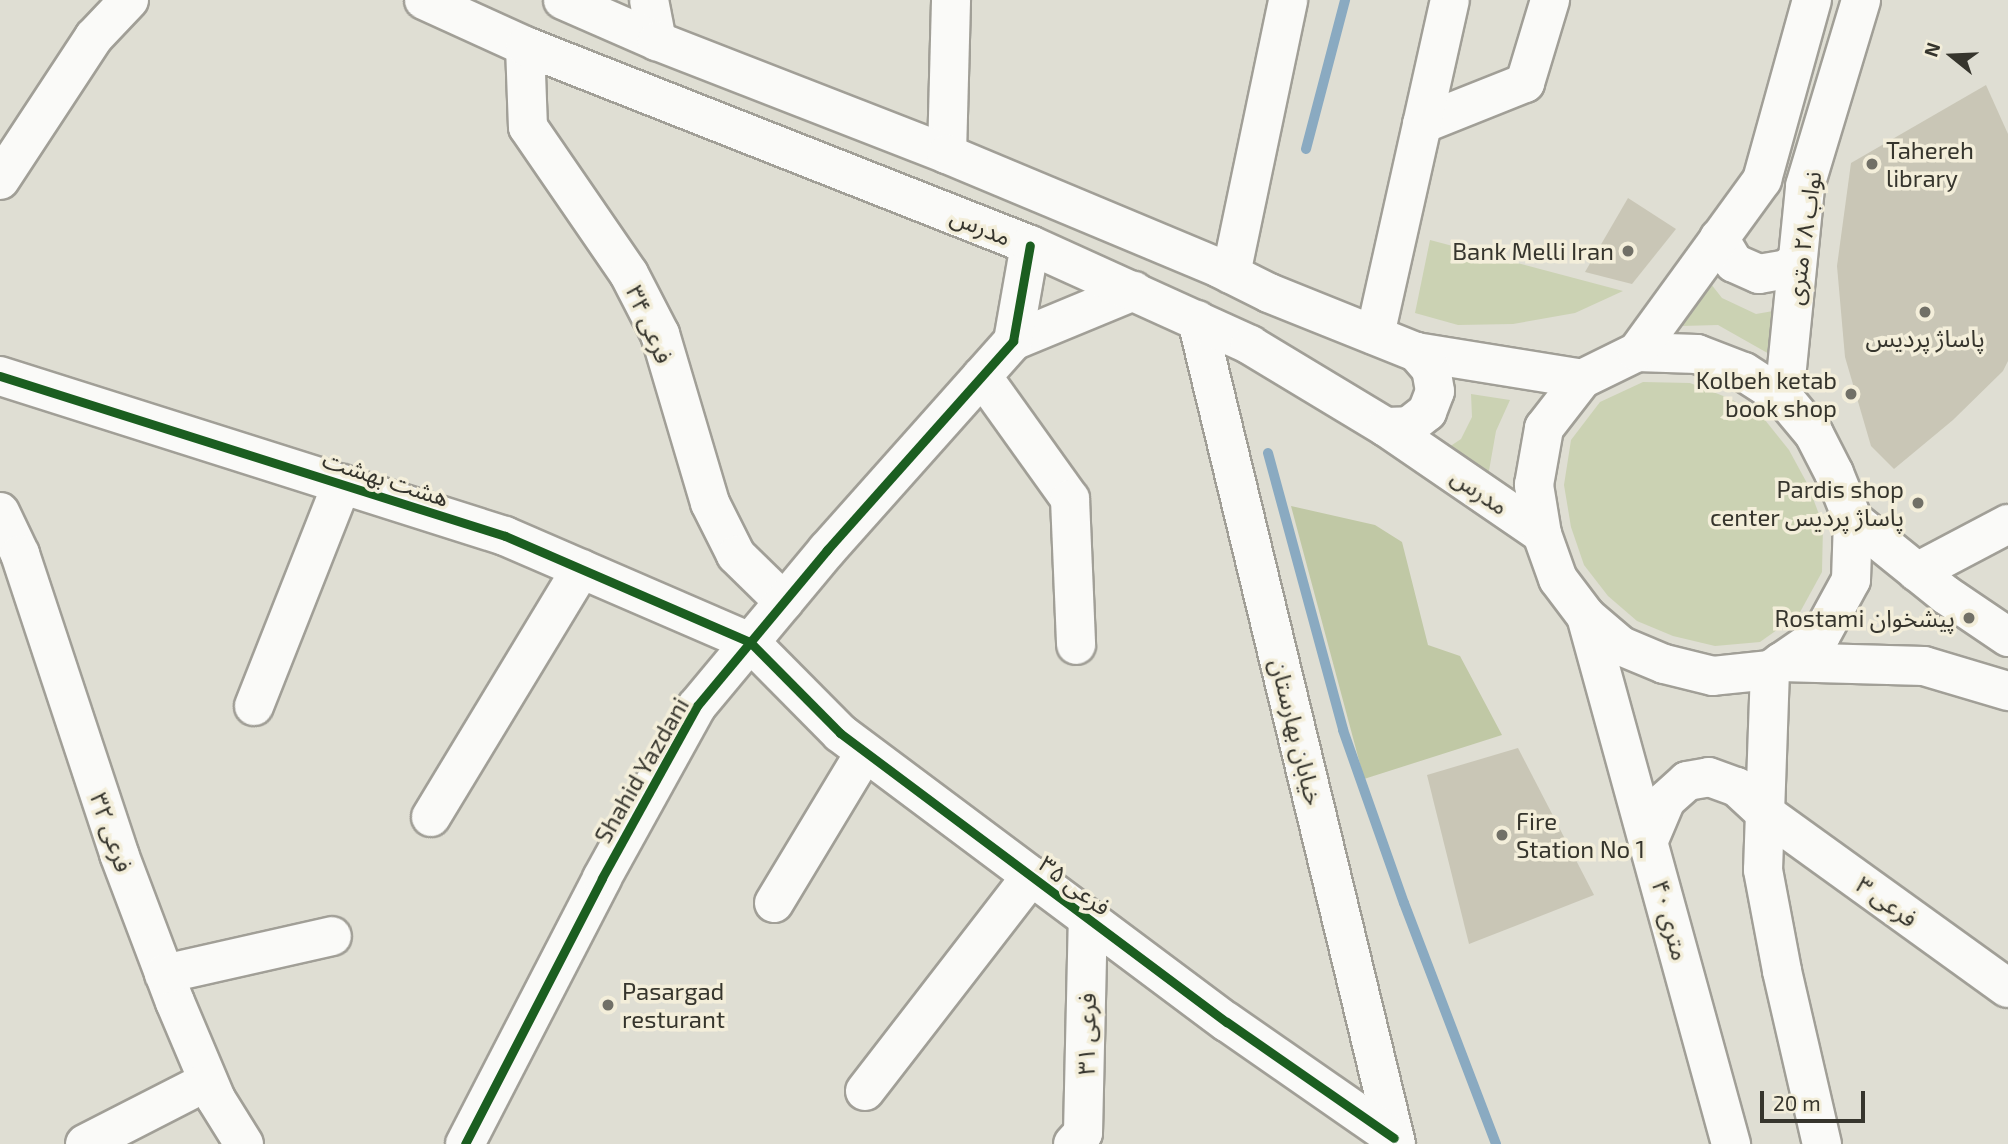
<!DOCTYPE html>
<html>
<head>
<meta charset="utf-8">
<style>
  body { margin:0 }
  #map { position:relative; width:2008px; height:1144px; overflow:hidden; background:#dfded3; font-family:"Exo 2","Noto Sans Arabic",sans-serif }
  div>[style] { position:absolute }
  .green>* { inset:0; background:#cbd2b3 }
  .forest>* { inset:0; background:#c0c8a5 }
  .stream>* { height:10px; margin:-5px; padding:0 5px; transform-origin:5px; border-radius:5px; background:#8aaac1 }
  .building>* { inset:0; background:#c9c6b6 }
  .roads { filter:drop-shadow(2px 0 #a19f97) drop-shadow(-2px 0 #a19f97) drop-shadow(0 2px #a19f97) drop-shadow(0 -2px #a19f97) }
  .minor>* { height:38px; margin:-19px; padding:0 19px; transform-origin:19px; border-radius:19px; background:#fafaf8 }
  .major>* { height:38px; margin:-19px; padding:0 19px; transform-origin:19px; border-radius:19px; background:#fafaf8 }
  .cycleway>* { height:9px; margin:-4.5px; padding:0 4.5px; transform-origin:4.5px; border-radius:4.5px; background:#1b5e20 }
  .dots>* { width:19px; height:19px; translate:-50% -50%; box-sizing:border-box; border:4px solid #f3eeda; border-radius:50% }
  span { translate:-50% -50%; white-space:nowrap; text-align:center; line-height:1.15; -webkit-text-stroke:7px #f3eeda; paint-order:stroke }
  .poi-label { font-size:24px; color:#36352d }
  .left { translate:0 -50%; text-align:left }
  .right { translate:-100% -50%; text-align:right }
  .street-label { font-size:24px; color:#36352d }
  .north { position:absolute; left:1917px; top:21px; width:70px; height:70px; -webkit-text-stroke:5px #f3eeda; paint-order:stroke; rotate:288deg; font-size:19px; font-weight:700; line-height:28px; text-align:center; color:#36352d }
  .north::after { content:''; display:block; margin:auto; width:24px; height:32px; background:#36352d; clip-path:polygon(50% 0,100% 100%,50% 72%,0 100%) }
  .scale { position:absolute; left:1760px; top:1091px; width:105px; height:32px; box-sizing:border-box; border:4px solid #36352d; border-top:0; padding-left:9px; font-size:21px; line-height:24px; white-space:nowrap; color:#36352d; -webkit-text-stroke:5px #f3eeda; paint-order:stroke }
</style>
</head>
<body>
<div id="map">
  <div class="green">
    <i style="clip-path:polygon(1430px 240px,1623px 291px,1575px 313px,1513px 324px,1458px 325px,1415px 313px)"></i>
    <i style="clip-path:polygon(1707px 279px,1722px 298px,1756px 314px,1779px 310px,1771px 355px,1718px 325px,1681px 326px)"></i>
    <i style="clip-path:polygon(1643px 382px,1690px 383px,1731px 399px,1765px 420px,1789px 450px,1808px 485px,1823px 525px,1822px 572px,1799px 614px,1760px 642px,1715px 646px,1673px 636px,1637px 621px,1608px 596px,1584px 565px,1571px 527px,1564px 485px,1571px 440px,1600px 402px)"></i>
    <i style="clip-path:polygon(1471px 394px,1510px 400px,1496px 431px,1487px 482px,1443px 451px,1461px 439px,1472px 417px)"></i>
  </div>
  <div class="forest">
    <i style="clip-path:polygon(1291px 506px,1375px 525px,1402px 542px,1428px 645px,1460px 656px,1502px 735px,1364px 779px)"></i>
  </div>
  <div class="stream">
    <i style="left:1306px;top:149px;width:154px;rotate:-75.3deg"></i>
    <i style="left:1268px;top:453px;width:287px;rotate:74.8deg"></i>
    <i style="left:1343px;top:730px;width:183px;rotate:70.6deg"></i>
    <i style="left:1404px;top:903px;width:258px;rotate:69.1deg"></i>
  </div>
  <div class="building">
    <i style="clip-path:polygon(1986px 85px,2008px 134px,2008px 361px,2003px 371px,1953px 420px,1894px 469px,1871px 446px,1845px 357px,1837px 266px,1851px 163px)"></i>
    <i style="clip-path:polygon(1628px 198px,1676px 229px,1632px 284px,1585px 272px)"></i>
    <i style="clip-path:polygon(1518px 748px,1594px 895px,1469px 944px,1427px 775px)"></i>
  </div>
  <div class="roads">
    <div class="minor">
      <i style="left:649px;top:0;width:42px;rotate:79deg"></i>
      <i style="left:525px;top:46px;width:81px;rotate:87.9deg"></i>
      <i style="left:528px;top:127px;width:178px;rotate:55.5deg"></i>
      <i style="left:629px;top:274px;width:68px;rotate:62.7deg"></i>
      <i style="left:660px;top:334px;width:176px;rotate:73.5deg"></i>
      <i style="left:710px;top:503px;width:58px;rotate:63.4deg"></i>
      <i style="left:736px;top:555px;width:67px;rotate:44.4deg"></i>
      <i style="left:1422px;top:124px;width:111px;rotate:-21.7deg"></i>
      <i style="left:1525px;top:83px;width:87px;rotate:-73.2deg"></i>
      <i style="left:947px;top:154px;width:154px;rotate:-88.5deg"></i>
      <i style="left:0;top:180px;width:171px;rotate:-56.7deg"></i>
      <i style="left:94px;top:37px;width:51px;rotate:-46.6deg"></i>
      <i style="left:1231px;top:274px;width:280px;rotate:-78.2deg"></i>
      <i style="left:1197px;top:320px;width:848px;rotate:76.42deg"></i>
      <i style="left:1375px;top:335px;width:343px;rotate:-77.4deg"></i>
      <i style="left:1013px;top:341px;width:131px;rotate:-22.5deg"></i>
      <i style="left:0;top:376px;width:530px;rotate:17.58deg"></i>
      <i style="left:505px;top:536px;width:267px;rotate:23.4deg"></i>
      <i style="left:750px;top:642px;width:128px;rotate:45.3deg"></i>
      <i style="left:840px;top:733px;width:483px;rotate:36.8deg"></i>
      <i style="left:1227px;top:1022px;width:203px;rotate:34.8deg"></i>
      <i style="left:982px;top:376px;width:151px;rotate:54.4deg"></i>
      <i style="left:1070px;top:499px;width:146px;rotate:87.6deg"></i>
      <i style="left:0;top:512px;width:47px;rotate:64.5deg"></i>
      <i style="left:20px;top:554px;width:316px;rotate:71.7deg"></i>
      <i style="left:119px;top:854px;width:158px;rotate:69.3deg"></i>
      <i style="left:175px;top:1002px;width:105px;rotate:67.1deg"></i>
      <i style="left:216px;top:1099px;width:53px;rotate:58.1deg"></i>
      <i style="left:1917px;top:572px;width:103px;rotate:-27.8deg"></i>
      <i style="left:254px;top:706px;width:239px;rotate:-68.4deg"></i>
      <i style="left:1765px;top:813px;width:299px;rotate:35.8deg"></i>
      <i style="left:431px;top:817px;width:290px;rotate:-58.8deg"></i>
      <i style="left:774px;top:903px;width:176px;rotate:-58.9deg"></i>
      <i style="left:164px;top:974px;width:172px;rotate:-12.7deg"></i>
      <i style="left:865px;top:1091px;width:272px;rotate:-52.3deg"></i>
      <i style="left:85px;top:1144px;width:138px;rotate:-27.1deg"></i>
      <i style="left:465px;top:1144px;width:299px;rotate:-62.7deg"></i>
      <i style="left:602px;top:878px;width:196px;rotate:-61.1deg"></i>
      <i style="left:697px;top:706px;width:203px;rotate:-50.2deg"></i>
      <i style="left:827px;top:550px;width:280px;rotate:-48.3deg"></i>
      <i style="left:1013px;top:341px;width:97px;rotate:-80deg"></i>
      <i style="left:1073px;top:1144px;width:15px;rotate:-48deg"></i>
      <i style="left:1083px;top:1133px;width:214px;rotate:-88.7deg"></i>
    </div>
    <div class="major">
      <i style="left:424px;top:0;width:111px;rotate:24.5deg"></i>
      <i style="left:525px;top:46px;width:543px;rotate:21.51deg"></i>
      <i style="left:1030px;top:245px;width:242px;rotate:24.4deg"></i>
      <i style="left:1250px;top:345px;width:159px;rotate:31.1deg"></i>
      <i style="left:1386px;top:427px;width:189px;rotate:34.4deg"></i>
      <i style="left:563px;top:0;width:103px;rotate:23.6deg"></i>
      <i style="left:657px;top:41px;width:311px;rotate:21.3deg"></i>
      <i style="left:947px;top:154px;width:295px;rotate:22.7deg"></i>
      <i style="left:1219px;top:268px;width:56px;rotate:26.6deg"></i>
      <i style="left:1269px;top:293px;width:158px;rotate:21.9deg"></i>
      <i style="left:1416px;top:352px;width:168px;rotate:9.2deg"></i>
      <i style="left:1719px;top:238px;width:29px;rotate:59deg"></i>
      <i style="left:1734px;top:263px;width:27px;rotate:24deg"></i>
      <i style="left:1759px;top:274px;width:28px;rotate:-10deg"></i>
      <i style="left:1787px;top:269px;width:13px;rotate:-42deg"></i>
      <i style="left:1637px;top:352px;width:60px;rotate:1.9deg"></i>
      <i style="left:1697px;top:354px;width:50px;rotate:21deg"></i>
      <i style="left:1744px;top:372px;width:48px;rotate:33deg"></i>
      <i style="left:1784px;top:398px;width:47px;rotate:50.2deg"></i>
      <i style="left:1814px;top:434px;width:44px;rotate:62.9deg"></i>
      <i style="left:1834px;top:473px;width:51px;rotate:68deg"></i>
      <i style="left:1853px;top:520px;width:60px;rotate:91.9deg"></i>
      <i style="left:1851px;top:580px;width:63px;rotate:118.6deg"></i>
      <i style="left:1821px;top:635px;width:62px;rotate:145.5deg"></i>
      <i style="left:1770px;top:670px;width:57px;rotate:174deg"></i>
      <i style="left:1713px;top:676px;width:50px;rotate:-166.2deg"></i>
      <i style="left:1664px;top:664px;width:47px;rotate:-157.3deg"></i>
      <i style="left:1621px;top:646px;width:46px;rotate:-139.4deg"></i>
      <i style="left:1586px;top:616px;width:46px;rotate:-127.1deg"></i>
      <i style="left:1558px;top:579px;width:48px;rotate:-109.6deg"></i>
      <i style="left:1542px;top:534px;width:50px;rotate:-99.3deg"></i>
      <i style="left:1534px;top:485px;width:58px;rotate:-80deg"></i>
      <i style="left:1544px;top:428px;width:62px;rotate:-52.2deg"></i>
      <i style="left:1582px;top:379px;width:61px;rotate:-26.1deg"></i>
      <i style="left:1637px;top:352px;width:213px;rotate:-54deg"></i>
      <i style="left:1762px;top:180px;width:187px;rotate:-74.5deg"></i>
      <i style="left:1784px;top:398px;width:213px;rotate:-84.3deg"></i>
      <i style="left:1805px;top:186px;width:194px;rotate:-73.2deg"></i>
      <i style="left:1386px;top:427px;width:23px;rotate:-2deg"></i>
      <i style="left:1409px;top:426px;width:23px;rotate:-38deg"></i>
      <i style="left:1427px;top:412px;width:22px;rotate:-69deg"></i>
      <i style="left:1435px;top:391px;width:22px;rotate:-100deg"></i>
      <i style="left:1431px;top:369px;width:23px;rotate:-131deg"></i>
      <i style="left:1853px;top:520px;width:119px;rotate:38.9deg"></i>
      <i style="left:1946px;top:595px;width:75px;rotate:34.1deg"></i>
      <i style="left:1586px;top:616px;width:548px;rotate:74.64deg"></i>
      <i style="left:1781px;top:662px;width:143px;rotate:1.6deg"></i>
      <i style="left:1924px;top:666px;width:88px;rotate:16.6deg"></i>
      <i style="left:1770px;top:670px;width:200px;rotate:92deg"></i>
      <i style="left:1763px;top:870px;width:103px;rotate:79.3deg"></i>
      <i style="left:1782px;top:971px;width:178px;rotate:77deg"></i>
      <i style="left:1649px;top:840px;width:43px;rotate:-67deg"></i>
      <i style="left:1666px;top:800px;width:28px;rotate:-42deg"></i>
      <i style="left:1687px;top:781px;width:22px;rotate:-10deg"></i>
      <i style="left:1709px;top:777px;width:30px;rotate:20deg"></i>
      <i style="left:1737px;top:787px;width:38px;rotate:43deg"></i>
    </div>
  </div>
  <div class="cycleway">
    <i style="left:0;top:376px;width:530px;rotate:17.58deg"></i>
    <i style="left:505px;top:536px;width:267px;rotate:23.4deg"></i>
    <i style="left:750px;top:642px;width:128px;rotate:45.3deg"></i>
    <i style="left:840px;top:733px;width:483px;rotate:36.8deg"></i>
    <i style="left:1227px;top:1022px;width:203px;rotate:34.8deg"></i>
    <i style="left:465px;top:1144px;width:299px;rotate:-62.7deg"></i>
    <i style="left:602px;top:878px;width:196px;rotate:-61.1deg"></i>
    <i style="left:697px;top:706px;width:203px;rotate:-50.2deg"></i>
    <i style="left:827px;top:550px;width:280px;rotate:-48.3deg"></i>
    <i style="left:1013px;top:341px;width:97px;rotate:-80deg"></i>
  </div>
  <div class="dots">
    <i style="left:1872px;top:164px;background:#717067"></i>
    <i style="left:1628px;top:251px;background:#717067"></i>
    <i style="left:1925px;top:312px;background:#717067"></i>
    <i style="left:1851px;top:394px;background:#717067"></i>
    <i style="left:1918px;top:503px;background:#717067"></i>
    <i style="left:1969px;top:618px;background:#717067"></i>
    <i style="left:1502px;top:835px;background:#717067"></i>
    <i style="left:608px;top:1005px;background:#717067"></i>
  </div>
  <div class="poi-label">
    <span class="left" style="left:1886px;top:164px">Tahereh<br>library</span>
    <span class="right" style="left:1614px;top:251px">Bank Melli Iran</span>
    <span style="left:1925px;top:338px">پاساژ پردیس</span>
    <span class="right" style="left:1837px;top:394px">Kolbeh ketab<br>book shop</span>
    <span class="right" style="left:1904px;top:503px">Pardis shop<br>center پاساژ پردیس</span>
    <span class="right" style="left:1955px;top:618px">Rostami پیشخوان</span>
    <span class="left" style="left:1516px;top:835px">Fire<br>Station No 1</span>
    <span class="left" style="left:622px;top:1005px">Pasargad<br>resturant</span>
  </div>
  <div class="street-label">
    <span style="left:981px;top:226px;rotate:22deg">مدرس</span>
    <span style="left:1803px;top:238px;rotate:-82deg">نواب ۲۸ متری</span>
    <span style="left:650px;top:324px;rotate:67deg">فرعی ۳۴</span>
    <span style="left:386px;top:478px;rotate:18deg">هشت بهشت</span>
    <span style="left:1480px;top:491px;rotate:34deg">مدرس</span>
    <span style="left:1297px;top:732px;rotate:76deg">خیابان بهارستان</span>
    <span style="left:641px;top:770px;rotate:-60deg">Shahid Yazdani</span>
    <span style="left:112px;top:832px;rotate:71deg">فرعی ۳۲</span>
    <span style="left:1075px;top:885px;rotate:37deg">فرعی ۳۵</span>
    <span style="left:1887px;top:901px;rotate:36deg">فرعی ۳</span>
    <span style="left:1671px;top:920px;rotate:75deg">۴۰ متری</span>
    <span style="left:1086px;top:1034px;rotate:-89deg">فرعی ۳۱</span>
  </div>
  <div class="north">N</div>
  <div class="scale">20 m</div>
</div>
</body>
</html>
